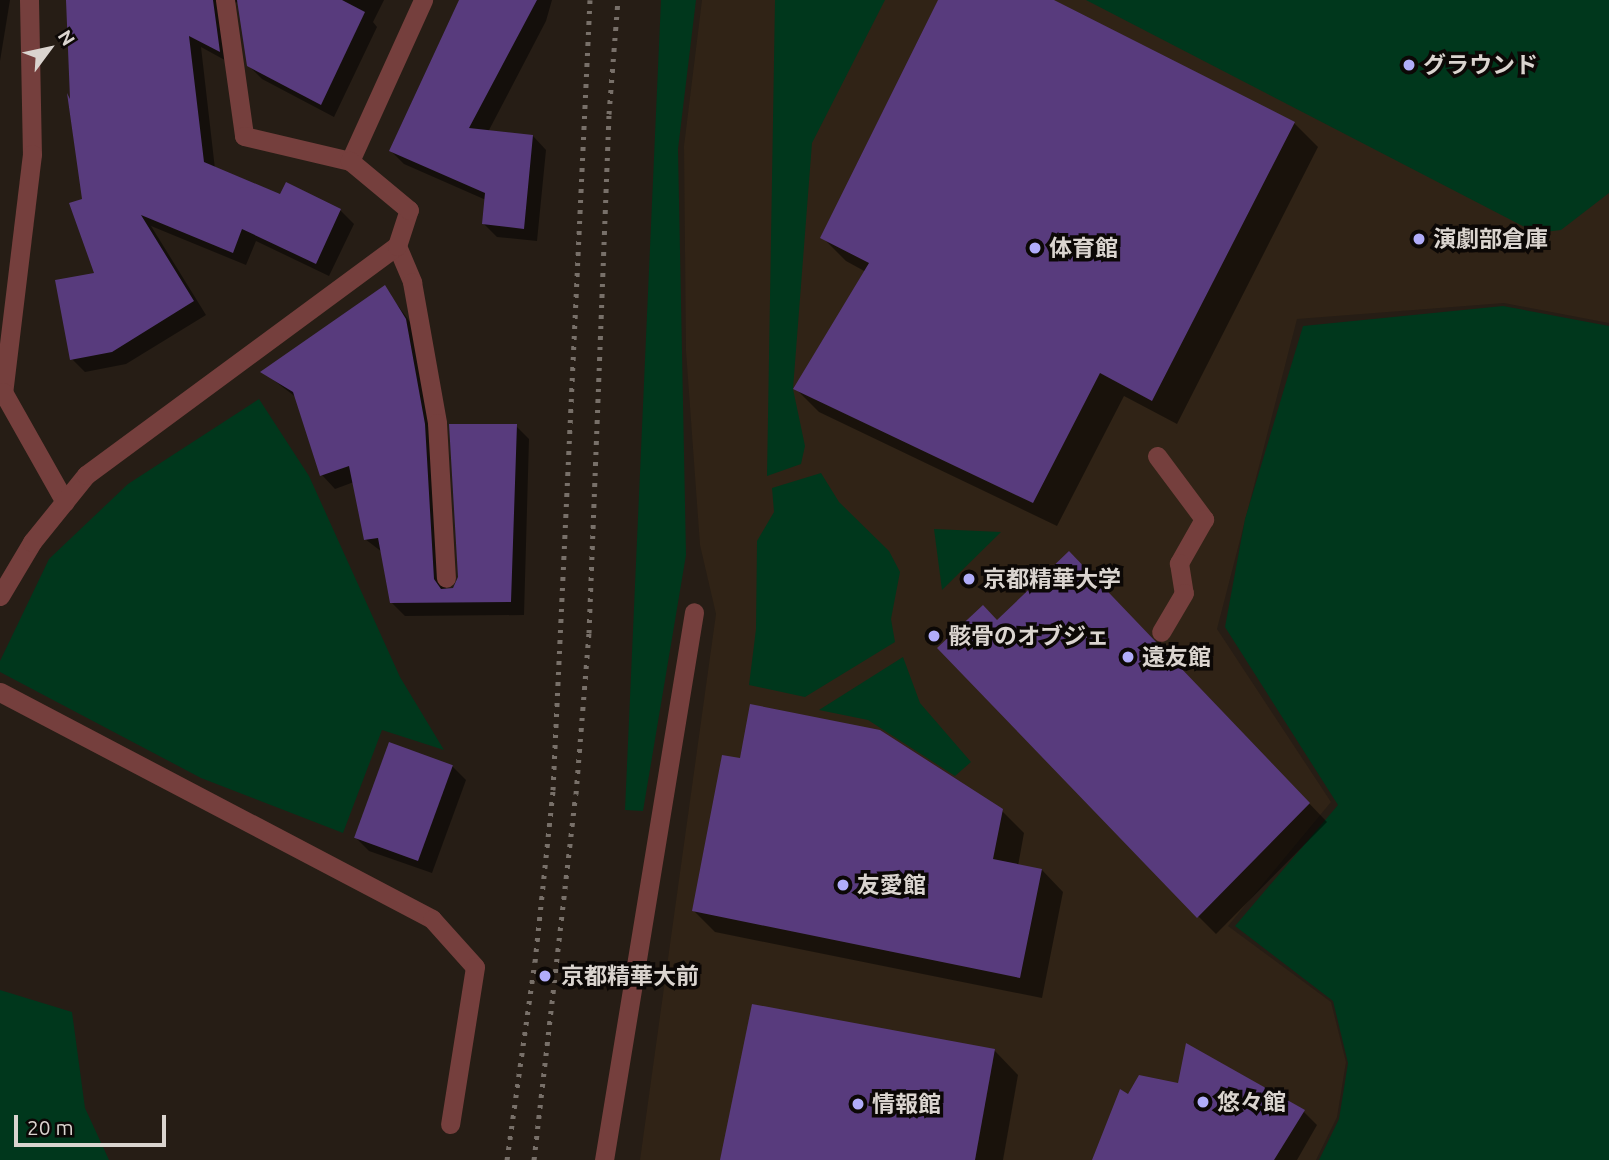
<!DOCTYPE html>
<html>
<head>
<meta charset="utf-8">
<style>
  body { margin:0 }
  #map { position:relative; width:1609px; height:1160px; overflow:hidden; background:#261d15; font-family:Ubuntu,"Noto Sans JP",sans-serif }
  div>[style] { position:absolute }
  .built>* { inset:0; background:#302316 }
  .green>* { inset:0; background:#00371c }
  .shadow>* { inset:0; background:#0007 }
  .building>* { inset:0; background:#583b7d; transform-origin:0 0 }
  .minor>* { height:19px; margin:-9.5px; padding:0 9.5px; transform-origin:9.5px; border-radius:9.5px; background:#753f3d }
  .rail>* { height:5px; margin-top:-2.5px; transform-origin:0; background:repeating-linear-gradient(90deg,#787069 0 3.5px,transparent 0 10.5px) }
  .dots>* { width:19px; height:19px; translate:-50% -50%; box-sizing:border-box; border:4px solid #0c0806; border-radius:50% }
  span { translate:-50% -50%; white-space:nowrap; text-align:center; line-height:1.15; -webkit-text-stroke:7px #0c0806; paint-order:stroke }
  .poi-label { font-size:23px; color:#dad4cf; font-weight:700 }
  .left { translate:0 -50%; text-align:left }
  .north { position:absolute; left:14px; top:14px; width:70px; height:70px; -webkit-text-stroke:5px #0c0806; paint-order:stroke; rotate:57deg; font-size:19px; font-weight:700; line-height:28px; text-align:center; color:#dad4cf }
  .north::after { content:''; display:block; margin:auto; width:24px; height:32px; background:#dad4cf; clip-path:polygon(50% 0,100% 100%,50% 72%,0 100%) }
  .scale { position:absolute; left:14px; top:1115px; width:152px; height:32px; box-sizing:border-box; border:4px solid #dad4cf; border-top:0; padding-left:9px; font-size:21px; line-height:24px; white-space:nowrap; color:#dad4cf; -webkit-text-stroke:5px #0c0806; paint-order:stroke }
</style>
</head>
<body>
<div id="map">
  <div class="built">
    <i style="clip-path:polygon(702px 0,1609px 0,1609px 323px,1504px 303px,1297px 319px,1217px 629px,1331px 802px,1228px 926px,1331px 1002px,1346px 1062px,1337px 1117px,1316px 1160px,640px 1160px,716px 614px,700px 545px,686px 351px,684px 146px)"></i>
  </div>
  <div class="green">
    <i style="clip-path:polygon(661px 0,696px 0,678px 149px,686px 555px,643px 811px,625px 810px)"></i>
    <i style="clip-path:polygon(775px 0,885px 0,812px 143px,793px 389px,805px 446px,801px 464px,767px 476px)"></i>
    <i style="clip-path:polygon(1086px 0,1609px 0,1609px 193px,1561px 230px,1536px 233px)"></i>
    <i style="clip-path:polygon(1503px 306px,1609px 326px,1609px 1160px,1319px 1160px,1339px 1119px,1348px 1063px,1333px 1001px,1235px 926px,1338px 805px,1225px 627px,1245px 519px,1303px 326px)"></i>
    <i style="clip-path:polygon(259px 399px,309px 476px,400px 677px,444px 750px,382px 730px,343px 833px,201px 778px,0 672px,0 661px,49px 559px,128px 484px)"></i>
    <i style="clip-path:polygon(821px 473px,839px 502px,889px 551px,900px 572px,891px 619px,895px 642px,805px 697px,749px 685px,756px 629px,757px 541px,774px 512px,772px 488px)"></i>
    <i style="clip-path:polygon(934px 529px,1001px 532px,942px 590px)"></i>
    <i style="clip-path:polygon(903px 657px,920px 703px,971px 762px,955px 776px,868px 720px,819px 710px)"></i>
    <i style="clip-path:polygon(0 990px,72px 1012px,85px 1108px,109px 1160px,0 1160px)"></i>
  </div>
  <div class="shadow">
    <i style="clip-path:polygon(0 0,10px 0,0 61px)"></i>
    <i style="clip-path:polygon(68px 0,384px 0,373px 22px,377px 27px,334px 117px,262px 79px,248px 65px,239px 2px,232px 3px,232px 64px,201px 47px,215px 169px,281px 197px,340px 210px,354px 224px,329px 276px,256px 241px,246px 265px,151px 226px,206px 315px,126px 364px,85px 372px,72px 359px,97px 274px,70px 98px,72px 101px)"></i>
    <i style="clip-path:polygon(463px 0,552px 0,546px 21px,488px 132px,533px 136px,546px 150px,537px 241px,497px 237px,484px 224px,486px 200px,404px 164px,391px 151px)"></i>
    <i style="clip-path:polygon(940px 0,1050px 0,1294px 123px,1318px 147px,1177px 424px,1124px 396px,1057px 526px,819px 412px,795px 388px,866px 272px,846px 261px,822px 237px)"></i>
    <i style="clip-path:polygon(384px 287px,419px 334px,438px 439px,446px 590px,454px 589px,516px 426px,529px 439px,524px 615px,405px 616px,391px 602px,382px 552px,365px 539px,354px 482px,335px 489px,322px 475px,297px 398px,263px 372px)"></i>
    <i style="clip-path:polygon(1087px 571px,1327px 822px,1216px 934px,1198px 916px,998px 622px)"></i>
    <i style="clip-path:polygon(452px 766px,466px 780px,432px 873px,369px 851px,356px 838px)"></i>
    <i style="clip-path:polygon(1002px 811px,1024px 833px,1018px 866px,1042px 870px,1063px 892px,1042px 998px,715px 932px,693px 910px)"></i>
    <i style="clip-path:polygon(1187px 1046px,1304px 1112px,1317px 1125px,1297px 1160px,1094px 1160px,1129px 1097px,1180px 1085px)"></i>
    <i style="clip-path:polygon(994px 1050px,1018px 1075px,1003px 1160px,722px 1160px)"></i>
  </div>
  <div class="building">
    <i style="clip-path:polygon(66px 0,213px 0,220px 52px,189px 36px,204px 162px,280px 194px,286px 182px,341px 209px,316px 264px,242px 229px,233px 253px,141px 215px,194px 301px,112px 352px,70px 360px,55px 280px,94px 273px,69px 203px,82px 199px,67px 93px,70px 99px)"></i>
    <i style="clip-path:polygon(237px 0,342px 0,365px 12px,321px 105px,247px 66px)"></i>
    <i style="clip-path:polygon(459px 0,537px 0,469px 128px,533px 135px,524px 229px,482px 224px,485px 193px,389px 151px)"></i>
    <i style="clip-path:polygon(938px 0,1054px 0,1295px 122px,1152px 401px,1100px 373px,1033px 503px,793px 389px,869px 263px,820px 238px)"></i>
    <i style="clip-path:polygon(385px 285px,406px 319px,425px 424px,434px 579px,441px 589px,453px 588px,458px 577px,449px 424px,517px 424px,511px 602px,390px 603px,378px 538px,364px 540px,349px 466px,320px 476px,293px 392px,260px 372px)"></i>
    <i style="clip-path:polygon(1069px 551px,1310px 803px,1197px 918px,937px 648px,983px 605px,997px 620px)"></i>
    <i style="clip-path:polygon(750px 704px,880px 730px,1003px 809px,993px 859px,1042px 869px,1020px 978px,692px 911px,722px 755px,740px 758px)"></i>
    <i style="left:389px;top:742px;width:68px;height:102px;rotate:20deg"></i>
    <i style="clip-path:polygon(752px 1004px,995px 1049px,975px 1160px,720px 1160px)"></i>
    <i style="clip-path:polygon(1186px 1043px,1305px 1110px,1274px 1160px,1092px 1160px,1120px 1089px,1128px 1094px,1139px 1075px,1178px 1083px)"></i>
  </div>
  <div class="minor">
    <i style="left:29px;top:0;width:154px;rotate:88.9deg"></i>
    <i style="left:32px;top:154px;width:240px;rotate:96.9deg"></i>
    <i style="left:3px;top:392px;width:126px;rotate:60.6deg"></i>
    <i style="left:225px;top:0;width:137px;rotate:82deg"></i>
    <i style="left:244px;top:136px;width:109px;rotate:13.3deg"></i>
    <i style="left:350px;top:161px;width:177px;rotate:-65.6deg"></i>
    <i style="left:397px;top:246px;width:39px;rotate:67deg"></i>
    <i style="left:412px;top:282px;width:143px;rotate:79.9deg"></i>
    <i style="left:437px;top:423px;width:155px;rotate:86.7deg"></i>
    <i style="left:1157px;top:456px;width:79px;rotate:53.3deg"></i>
    <i style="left:1204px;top:519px;width:51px;rotate:119.6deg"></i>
    <i style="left:1179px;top:563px;width:30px;rotate:81deg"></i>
    <i style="left:1184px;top:593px;width:45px;rotate:120.5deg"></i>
    <i style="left:0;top:596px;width:63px;rotate:-59.3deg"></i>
    <i style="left:32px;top:542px;width:86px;rotate:-51.1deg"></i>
    <i style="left:86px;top:475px;width:386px;rotate:-36.4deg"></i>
    <i style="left:397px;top:246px;width:38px;rotate:-72deg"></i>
    <i style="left:409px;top:210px;width:77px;rotate:-140.3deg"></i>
    <i style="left:0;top:692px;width:488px;rotate:27.7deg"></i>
    <i style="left:432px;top:919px;width:64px;rotate:48.1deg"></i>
    <i style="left:475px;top:967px;width:159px;rotate:99deg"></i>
    <i style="left:604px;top:1160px;width:555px;rotate:-80.67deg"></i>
  </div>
  <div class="rail">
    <i style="left:507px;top:1160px;width:200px;rotate:-82deg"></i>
    <i style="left:535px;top:962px;width:173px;rotate:-84deg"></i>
    <i style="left:553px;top:790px;width:791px;rotate:-87.32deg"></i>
    <i style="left:534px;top:1160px;width:368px;rotate:-83.5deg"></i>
    <i style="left:576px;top:794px;width:162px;rotate:-85.4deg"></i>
    <i style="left:589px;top:633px;width:519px;rotate:-87.79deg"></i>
    <i style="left:609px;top:114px;width:114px;rotate:-85.5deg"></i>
  </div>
  <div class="dots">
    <i style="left:1409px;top:65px;background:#b1adfa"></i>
    <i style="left:1419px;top:239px;background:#b1adfa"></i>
    <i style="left:1035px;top:248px;background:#b1adfa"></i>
    <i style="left:969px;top:579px;background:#b1adfa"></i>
    <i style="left:934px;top:636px;background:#b1adfa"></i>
    <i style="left:1128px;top:657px;background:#b1adfa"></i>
    <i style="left:843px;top:885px;background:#b1adfa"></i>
    <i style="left:545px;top:976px;background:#b1adfa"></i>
    <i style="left:1203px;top:1102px;background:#b1adfa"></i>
    <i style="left:858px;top:1104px;background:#b1adfa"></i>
  </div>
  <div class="poi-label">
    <span class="left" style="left:1423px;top:65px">グラウンド</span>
    <span class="left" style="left:1433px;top:239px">演劇部倉庫</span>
    <span class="left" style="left:1049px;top:248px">体育館</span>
    <span class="left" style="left:983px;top:579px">京都精華大学</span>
    <span class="left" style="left:948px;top:636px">骸骨のオブジェ</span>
    <span class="left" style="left:1142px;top:657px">遠友館</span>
    <span class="left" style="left:857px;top:885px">友愛館</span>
    <span class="left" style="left:561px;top:976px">京都精華大前</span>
    <span class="left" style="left:1217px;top:1102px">悠々館</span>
    <span class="left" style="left:872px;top:1104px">情報館</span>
  </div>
  <div class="north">N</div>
  <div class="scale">20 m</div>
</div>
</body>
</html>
